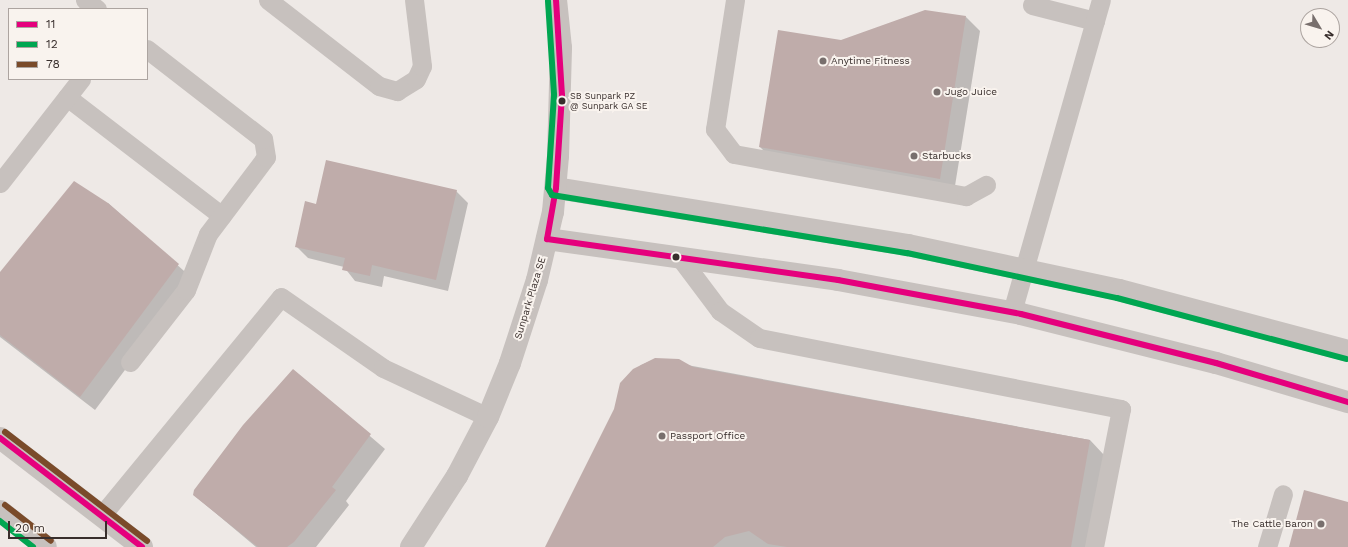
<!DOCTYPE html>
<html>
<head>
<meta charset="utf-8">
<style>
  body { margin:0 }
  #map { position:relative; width:1348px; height:547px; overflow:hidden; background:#eee9e6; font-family:"Work Sans",sans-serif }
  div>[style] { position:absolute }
  .shadow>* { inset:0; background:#0003 }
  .building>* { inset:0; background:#bfacaa }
  .service>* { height:19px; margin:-9.5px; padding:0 9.5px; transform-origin:9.5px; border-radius:9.5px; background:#c7c1be }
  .minor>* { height:22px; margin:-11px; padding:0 11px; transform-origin:11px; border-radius:11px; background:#c7c1be }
  .tertiary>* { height:22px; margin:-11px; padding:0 11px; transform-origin:11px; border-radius:11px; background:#c7c1be }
  .bus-1>* { height:6px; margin:-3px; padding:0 3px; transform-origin:3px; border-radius:3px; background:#e5007d }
  .bus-2>* { height:6px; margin:-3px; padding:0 3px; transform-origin:3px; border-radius:3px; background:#00a651 }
  .bus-3>* { height:6px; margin:-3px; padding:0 3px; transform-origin:3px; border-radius:3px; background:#7a4b2a }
  .dots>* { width:11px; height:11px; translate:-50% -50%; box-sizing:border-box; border:2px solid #f9f3ee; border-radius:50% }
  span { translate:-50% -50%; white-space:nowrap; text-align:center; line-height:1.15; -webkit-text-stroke:4px #f9f3ee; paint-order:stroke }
  .bus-label { font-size:9px; color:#382e2c }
  .left { translate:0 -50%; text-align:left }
  .poi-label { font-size:10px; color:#382e2c }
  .right { translate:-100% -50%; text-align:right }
  .street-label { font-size:10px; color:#382e2c }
  .legend { position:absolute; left:8px; top:8px; width:140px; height:72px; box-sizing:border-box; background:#f9f3ee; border:1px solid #aca4a0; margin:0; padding:5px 7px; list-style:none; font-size:12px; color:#382e2c }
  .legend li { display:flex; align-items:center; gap:8px; height:20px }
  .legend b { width:20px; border:1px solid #aca4a0 }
  .north { position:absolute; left:1300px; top:8px; width:40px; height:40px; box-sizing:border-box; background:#f9f3ee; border:1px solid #aca4a0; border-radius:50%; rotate:128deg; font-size:11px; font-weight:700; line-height:16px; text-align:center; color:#382e2c }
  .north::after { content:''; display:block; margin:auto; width:14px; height:18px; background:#786f6d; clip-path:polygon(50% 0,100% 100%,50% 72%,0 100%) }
  .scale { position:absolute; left:8px; top:521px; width:99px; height:18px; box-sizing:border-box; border:2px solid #382e2c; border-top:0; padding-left:5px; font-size:12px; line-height:14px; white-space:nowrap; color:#382e2c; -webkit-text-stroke:3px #f9f3ee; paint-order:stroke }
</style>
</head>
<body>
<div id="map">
  <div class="shadow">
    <i style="clip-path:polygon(966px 17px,980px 31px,954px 192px,774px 161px,760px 147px)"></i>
    <i style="clip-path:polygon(456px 191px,468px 203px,448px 291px,384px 276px,382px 287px,355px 281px,344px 267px,308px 258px,296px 246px,317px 205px)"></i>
    <i style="clip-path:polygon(108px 203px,193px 279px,95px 410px,0 337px,0 274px)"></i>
    <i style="clip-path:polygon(655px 359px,1090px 440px,1104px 455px,1087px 547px,546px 547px,615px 409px,621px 383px,641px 365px)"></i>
    <i style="clip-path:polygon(293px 370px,385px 449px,346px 501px,349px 505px,316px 547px,256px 547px,194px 495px)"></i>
  </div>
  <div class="building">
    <i style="clip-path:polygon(925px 10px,966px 16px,940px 179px,759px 147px,778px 30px,841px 40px)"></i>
    <i style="clip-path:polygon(326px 160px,457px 190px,436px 280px,372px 265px,370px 276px,342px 270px,345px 258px,295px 247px,305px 201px,316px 204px)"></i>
    <i style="clip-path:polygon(74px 181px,108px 203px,179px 264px,80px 397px,0 335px,0 272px)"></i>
    <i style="clip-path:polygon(655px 358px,679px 359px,693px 367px,1090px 440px,1071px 547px,787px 547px,768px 544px,749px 531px,725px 537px,713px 547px,545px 547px,614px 409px,620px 383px,633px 369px)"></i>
    <i style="clip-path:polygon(293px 369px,371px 434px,332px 487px,336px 490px,294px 542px,287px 547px,258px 547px,193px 495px,194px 490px,243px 425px)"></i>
    <i style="clip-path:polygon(1304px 490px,1348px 502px,1348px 547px,1289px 547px)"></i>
  </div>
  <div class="service">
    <i style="left:85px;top:0;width:15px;rotate:37deg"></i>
    <i style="left:268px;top:0;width:140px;rotate:37.8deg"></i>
    <i style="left:379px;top:86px;width:19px;rotate:16deg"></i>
    <i style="left:397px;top:91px;width:22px;rotate:-32deg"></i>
    <i style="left:416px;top:79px;width:14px;rotate:-65deg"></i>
    <i style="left:422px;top:66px;width:66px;rotate:-96.9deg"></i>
    <i style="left:735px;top:0;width:131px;rotate:98.8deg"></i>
    <i style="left:715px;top:129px;width:31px;rotate:53deg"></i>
    <i style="left:734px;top:154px;width:236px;rotate:10.3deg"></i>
    <i style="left:966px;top:196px;width:23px;rotate:-29deg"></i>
    <i style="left:1032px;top:5px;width:65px;rotate:14.3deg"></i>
    <i style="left:67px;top:97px;width:195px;rotate:37.5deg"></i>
    <i style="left:0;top:183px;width:132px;rotate:-52.1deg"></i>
    <i style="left:681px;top:259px;width:65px;rotate:53.1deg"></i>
    <i style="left:720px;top:311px;width:47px;rotate:34.7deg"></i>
    <i style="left:759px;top:338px;width:369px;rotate:11.1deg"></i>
    <i style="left:1121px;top:409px;width:141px;rotate:101.1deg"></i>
    <i style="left:1012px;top:312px;width:324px;rotate:-74.1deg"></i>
    <i style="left:130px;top:362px;width:91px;rotate:-52.1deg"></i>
    <i style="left:186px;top:290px;width:60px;rotate:-68.6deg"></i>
    <i style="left:208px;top:234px;width:96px;rotate:-53deg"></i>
    <i style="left:266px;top:157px;width:18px;rotate:-99deg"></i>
    <i style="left:263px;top:139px;width:147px;rotate:-142.2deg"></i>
    <i style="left:101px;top:516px;width:283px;rotate:-50.6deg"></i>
    <i style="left:281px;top:297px;width:124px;rotate:34.8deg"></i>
    <i style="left:383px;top:368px;width:116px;rotate:25deg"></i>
    <i style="left:1267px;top:547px;width:55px;rotate:-73.2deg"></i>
  </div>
  <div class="minor">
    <i style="left:556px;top:188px;width:357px;rotate:9.2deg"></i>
    <i style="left:908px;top:245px;width:216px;rotate:12deg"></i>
    <i style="left:1119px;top:290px;width:237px;rotate:14.9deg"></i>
    <i style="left:547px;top:239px;width:294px;rotate:8deg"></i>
    <i style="left:838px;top:280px;width:186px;rotate:10.5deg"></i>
    <i style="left:1021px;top:314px;width:201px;rotate:14.1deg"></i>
    <i style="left:1216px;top:363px;width:138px;rotate:16.5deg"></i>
    <i style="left:411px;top:547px;width:85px;rotate:-57.1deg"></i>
    <i style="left:457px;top:476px;width:67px;rotate:-62.3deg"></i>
    <i style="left:488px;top:417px;width:58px;rotate:-67.8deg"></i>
    <i style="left:510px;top:363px;width:87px;rotate:-72deg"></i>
    <i style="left:537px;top:280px;width:70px;rotate:-76.8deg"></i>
    <i style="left:553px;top:212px;width:56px;rotate:-84.9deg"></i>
    <i style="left:558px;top:156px;width:108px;rotate:-88.4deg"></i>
    <i style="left:561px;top:48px;width:48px;rotate:-95.9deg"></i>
  </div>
  <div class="tertiary">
    <i style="left:0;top:438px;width:179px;rotate:37.5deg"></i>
    <i style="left:0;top:511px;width:58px;rotate:38deg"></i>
  </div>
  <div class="bus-1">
    <i style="left:556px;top:0;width:95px;rotate:86.4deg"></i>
    <i style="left:562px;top:95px;width:93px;rotate:93.7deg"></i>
    <i style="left:556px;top:188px;width:52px;rotate:100deg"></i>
    <i style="left:547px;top:239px;width:294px;rotate:8deg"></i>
    <i style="left:838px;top:280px;width:186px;rotate:10.5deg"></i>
    <i style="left:1021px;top:314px;width:201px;rotate:14.1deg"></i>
    <i style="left:1216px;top:363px;width:138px;rotate:16.5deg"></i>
    <i style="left:0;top:438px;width:179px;rotate:37.5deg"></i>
  </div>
  <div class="bus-2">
    <i style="left:548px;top:1px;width:94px;rotate:86.3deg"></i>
    <i style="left:554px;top:95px;width:93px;rotate:93.7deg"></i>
    <i style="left:548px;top:188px;width:8px;rotate:60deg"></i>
    <i style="left:552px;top:195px;width:360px;rotate:9.3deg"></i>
    <i style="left:907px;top:253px;width:215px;rotate:12.1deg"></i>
    <i style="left:1117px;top:298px;width:237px;rotate:14.9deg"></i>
    <i style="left:0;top:521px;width:42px;rotate:38.2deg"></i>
  </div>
  <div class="bus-3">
    <i style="left:5px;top:432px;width:179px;rotate:37.5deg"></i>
    <i style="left:5px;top:505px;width:58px;rotate:38deg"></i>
  </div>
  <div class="dots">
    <i style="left:823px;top:61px;background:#786f6d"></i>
    <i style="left:937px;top:92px;background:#786f6d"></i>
    <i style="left:562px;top:101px;background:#382e2c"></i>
    <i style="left:914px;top:156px;background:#786f6d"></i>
    <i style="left:676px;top:257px;background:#382e2c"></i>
    <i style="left:662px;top:436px;background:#786f6d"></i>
    <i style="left:1321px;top:524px;background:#786f6d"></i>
  </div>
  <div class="bus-label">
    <span class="left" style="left:570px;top:101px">SB Sunpark PZ<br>@ Sunpark GA SE</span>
  </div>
  <div class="poi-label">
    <span class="left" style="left:831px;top:61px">Anytime Fitness</span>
    <span class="left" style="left:945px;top:92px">Jugo Juice</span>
    <span class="left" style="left:922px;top:156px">Starbucks</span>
    <span class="left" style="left:670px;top:436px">Passport Office</span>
    <span class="right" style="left:1313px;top:524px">The Cattle Baron</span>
  </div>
  <div class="street-label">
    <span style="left:530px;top:298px;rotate:-73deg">Sunpark Plaza SE</span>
  </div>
  <ul class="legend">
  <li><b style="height:5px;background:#e5007d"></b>11</li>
  <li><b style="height:5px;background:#00a651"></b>12</li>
  <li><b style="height:5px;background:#7a4b2a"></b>78</li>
  </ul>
  <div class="north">N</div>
  <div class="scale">20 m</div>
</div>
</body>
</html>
